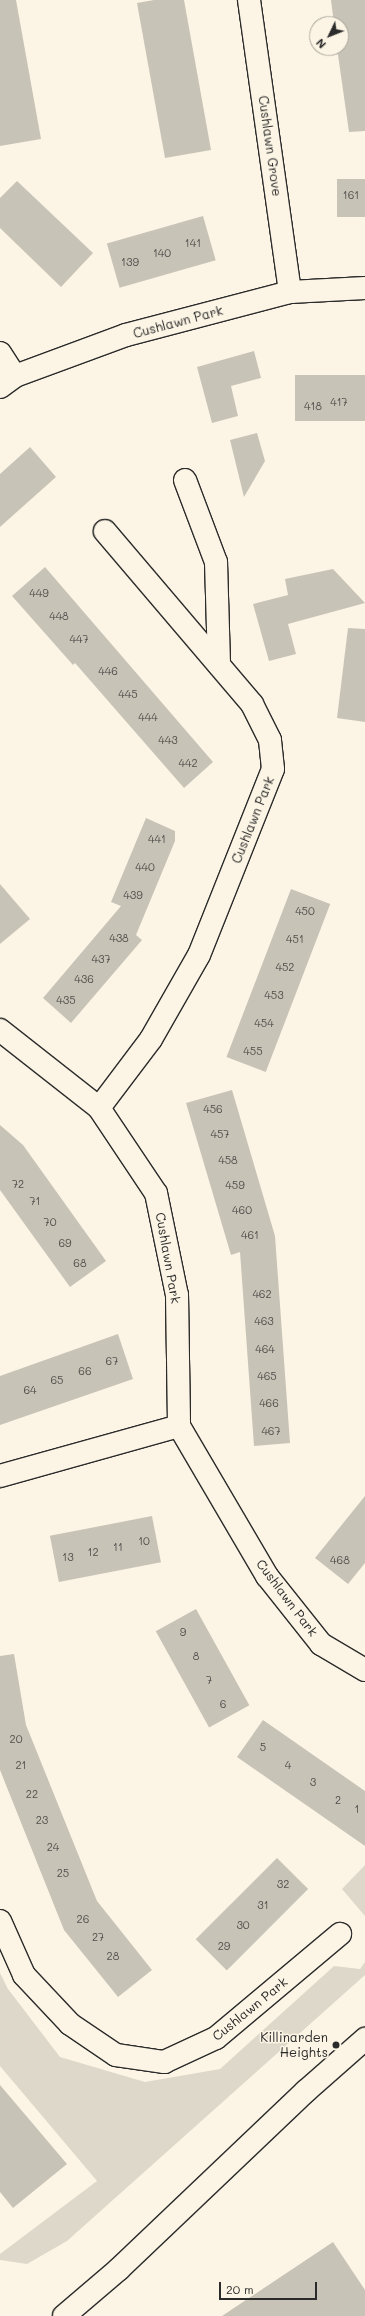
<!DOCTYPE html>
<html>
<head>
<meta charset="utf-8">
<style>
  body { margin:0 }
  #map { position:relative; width:365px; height:2316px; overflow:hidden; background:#fcf5e5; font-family:Mali,sans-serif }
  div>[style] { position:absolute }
  .green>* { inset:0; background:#ded8ca }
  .building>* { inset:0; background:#c8c3b7; transform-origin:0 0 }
  .roads { filter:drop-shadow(1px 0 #2b2b2b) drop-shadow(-1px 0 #2b2b2b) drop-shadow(0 1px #2b2b2b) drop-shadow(0 -1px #2b2b2b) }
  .minor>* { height:22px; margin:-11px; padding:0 11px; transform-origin:11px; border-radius:11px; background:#fcf5e5 }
  .dots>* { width:11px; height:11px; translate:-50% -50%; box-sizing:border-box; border:2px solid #fcf5e5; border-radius:50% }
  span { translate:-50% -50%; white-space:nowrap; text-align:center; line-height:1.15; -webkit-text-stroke:3px #fcf5e5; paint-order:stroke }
  .number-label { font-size:11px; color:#52514e }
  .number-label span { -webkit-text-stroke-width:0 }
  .street-label { font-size:13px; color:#2b2b2b }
  .poi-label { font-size:13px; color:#2b2b2b }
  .right { translate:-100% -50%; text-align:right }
  .north { position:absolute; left:309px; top:16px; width:40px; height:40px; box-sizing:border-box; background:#fcf5e5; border:1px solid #a8a49b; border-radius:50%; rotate:227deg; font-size:11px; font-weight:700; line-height:16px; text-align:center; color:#2b2b2b }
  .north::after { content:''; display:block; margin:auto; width:14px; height:18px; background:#2b2b2b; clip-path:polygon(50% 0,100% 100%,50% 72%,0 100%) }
  .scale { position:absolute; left:219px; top:2282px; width:98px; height:18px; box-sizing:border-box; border:2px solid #2b2b2b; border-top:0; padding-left:5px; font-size:12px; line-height:14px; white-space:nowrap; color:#2b2b2b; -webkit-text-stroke:3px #fcf5e5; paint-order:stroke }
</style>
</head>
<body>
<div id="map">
  <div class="green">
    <i style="clip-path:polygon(365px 1865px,365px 1916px,342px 1889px)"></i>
    <i style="clip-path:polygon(365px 1962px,365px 1975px,67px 2241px,27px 2264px,0 2260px,0 2254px,97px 2181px,0 2066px,0 1973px,8px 1989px,60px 2057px,145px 2082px,220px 2069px,334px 1966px,360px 1969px)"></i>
  </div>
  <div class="building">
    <i style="clip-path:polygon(0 0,16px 0,41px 139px,0 146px)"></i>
    <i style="clip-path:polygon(154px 0,184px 0,211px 150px,165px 158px,137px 3px)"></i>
    <i style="clip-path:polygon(331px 0,365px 0,365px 131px,349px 132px,337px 48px,341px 48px,341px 24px,334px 24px)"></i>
    <i style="left:365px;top:179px;width:38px;height:28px;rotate:90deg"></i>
    <i style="clip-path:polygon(17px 181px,93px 253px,61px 287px,0 228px,0 198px)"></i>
    <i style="left:203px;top:216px;width:46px;height:100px;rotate:74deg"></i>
    <i style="clip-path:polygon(254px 351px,261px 378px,231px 386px,238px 416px,212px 423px,197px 367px)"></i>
    <i style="left:365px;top:375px;width:46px;height:70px;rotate:90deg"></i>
    <i style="clip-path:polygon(257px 433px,265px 461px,244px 497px,230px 440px)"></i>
    <i style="clip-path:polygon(30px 447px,56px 477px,0 527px,0 474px)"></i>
    <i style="clip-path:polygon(45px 567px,213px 762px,184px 788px,75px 663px,73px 665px,12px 596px)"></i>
    <i style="clip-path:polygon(333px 569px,365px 603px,288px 624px,296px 654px,269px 661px,253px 604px,288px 595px,285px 579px)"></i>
    <i style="clip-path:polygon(348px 628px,365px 629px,365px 722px,337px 718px)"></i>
    <i style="clip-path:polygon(146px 818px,175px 831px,175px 841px,136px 935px,142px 940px,71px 1023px,43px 998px,121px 906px,111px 902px)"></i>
    <i style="clip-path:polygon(0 884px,30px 919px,0 944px)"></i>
    <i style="left:291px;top:889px;width:42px;height:180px;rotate:21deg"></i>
    <i style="clip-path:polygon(232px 1090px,275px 1236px,290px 1443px,254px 1446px,240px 1252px,231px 1255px,186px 1103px)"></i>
    <i style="clip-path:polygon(0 1125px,23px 1145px,106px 1261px,70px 1287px,0 1190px)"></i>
    <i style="clip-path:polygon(118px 1334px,133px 1379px,0 1425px,0 1376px)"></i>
    <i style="clip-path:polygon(365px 1496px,365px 1563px,348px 1584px,315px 1558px)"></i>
    <i style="left:152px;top:1516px;width:47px;height:104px;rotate:79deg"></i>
    <i style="left:196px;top:1609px;width:110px;height:46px;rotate:61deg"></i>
    <i style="clip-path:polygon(14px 1654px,26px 1725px,97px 1901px,152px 1970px,118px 1997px,64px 1930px,0 1770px,0 1656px)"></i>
    <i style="clip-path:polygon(263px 1720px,365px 1791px,365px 1846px,237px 1757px)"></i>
    <i style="left:277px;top:1858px;width:44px;height:115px;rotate:45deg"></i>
    <i style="clip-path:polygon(0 2085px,67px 2164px,13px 2208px,0 2192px)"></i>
    <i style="clip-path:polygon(333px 2242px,365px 2290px,365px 2316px,222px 2316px)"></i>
  </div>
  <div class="roads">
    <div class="minor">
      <i style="left:249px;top:0;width:295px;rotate:82deg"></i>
      <i style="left:0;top:353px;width:27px;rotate:57deg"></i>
      <i style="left:0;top:387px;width:19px;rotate:-36deg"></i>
      <i style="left:15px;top:376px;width:118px;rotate:-20.3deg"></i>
      <i style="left:126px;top:335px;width:170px;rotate:-14.7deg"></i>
      <i style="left:290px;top:292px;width:75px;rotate:-3.1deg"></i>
      <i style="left:185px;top:480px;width:88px;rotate:69.3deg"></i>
      <i style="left:216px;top:562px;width:103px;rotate:88.3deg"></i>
      <i style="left:0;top:1030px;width:126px;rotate:38.2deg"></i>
      <i style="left:99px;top:1108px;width:102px;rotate:56.2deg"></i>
      <i style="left:156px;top:1193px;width:104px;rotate:78.4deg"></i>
      <i style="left:177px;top:1295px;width:131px;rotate:89.1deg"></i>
      <i style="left:179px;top:1426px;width:174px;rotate:59.6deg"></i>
      <i style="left:267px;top:1576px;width:87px;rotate:51.5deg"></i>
      <i style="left:321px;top:1644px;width:51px;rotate:30.6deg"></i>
      <i style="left:99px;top:1108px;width:86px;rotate:-53deg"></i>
      <i style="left:151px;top:1039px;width:97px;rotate:-60.3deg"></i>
      <i style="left:199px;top:955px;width:200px;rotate:-68.3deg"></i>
      <i style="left:273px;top:769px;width:29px;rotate:-96deg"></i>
      <i style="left:270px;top:740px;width:40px;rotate:-116.6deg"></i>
      <i style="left:252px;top:704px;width:227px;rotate:-130.4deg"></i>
      <i style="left:0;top:1476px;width:186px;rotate:-15.6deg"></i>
      <i style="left:0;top:1921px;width:59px;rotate:66deg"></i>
      <i style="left:24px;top:1975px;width:67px;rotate:46.8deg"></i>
      <i style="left:70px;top:2024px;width:55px;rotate:34deg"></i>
      <i style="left:116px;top:2055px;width:49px;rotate:8.3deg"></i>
      <i style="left:164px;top:2062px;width:57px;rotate:-24.8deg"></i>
      <i style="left:216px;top:2038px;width:162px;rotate:-40deg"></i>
      <i style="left:64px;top:2316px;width:72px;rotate:-40.5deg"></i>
      <i style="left:119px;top:2269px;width:258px;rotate:-43.6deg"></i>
      <i style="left:306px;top:2091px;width:79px;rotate:-41.4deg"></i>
    </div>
  </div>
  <div class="dots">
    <i style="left:336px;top:2045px;background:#2b2b2b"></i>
  </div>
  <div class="number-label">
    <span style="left:351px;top:195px">161</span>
    <span style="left:193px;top:243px">141</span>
    <span style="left:162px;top:253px">140</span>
    <span style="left:130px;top:262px">139</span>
    <span style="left:339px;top:402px">417</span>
    <span style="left:313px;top:406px">418</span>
    <span style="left:39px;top:593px">449</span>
    <span style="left:59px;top:616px">448</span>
    <span style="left:79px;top:639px">447</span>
    <span style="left:108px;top:671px">446</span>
    <span style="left:128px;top:694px">445</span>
    <span style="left:148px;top:717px">444</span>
    <span style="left:168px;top:740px">443</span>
    <span style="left:188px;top:763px">442</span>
    <span style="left:157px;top:839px">441</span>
    <span style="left:145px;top:867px">440</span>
    <span style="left:133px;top:895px">439</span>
    <span style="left:305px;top:911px">450</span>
    <span style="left:119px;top:938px">438</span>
    <span style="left:295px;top:939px">451</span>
    <span style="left:101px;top:959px">437</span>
    <span style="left:285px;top:967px">452</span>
    <span style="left:84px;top:979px">436</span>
    <span style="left:274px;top:995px">453</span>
    <span style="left:66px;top:1000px">435</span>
    <span style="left:264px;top:1023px">454</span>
    <span style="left:253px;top:1051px">455</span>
    <span style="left:213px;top:1109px">456</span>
    <span style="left:220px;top:1134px">457</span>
    <span style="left:228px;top:1160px">458</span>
    <span style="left:18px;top:1184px">72</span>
    <span style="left:235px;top:1185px">459</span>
    <span style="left:35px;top:1201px">71</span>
    <span style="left:242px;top:1210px">460</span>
    <span style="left:50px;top:1222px">70</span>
    <span style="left:250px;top:1235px">461</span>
    <span style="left:65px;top:1243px">69</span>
    <span style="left:80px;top:1263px">68</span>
    <span style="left:262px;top:1294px">462</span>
    <span style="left:264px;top:1321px">463</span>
    <span style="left:265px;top:1349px">464</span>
    <span style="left:112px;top:1361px">67</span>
    <span style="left:85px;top:1371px">66</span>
    <span style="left:267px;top:1376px">465</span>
    <span style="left:57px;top:1380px">65</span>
    <span style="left:30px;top:1390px">64</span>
    <span style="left:269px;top:1403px">466</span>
    <span style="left:271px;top:1431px">467</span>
    <span style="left:144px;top:1541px">10</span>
    <span style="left:118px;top:1547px">11</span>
    <span style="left:93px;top:1552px">12</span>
    <span style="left:68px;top:1557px">13</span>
    <span style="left:340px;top:1560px">468</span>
    <span style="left:183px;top:1632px">9</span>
    <span style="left:196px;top:1656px">8</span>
    <span style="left:209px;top:1680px">7</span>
    <span style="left:223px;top:1704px">6</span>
    <span style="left:16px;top:1739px">20</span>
    <span style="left:263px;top:1747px">5</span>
    <span style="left:21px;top:1765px">21</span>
    <span style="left:288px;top:1765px">4</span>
    <span style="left:313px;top:1782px">3</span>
    <span style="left:32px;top:1794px">22</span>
    <span style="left:338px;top:1800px">2</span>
    <span style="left:357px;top:1809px">1</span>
    <span style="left:42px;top:1820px">23</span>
    <span style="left:53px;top:1847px">24</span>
    <span style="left:63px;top:1873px">25</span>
    <span style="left:283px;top:1884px">32</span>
    <span style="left:263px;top:1905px">31</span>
    <span style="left:83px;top:1919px">26</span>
    <span style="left:243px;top:1925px">30</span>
    <span style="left:98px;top:1937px">27</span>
    <span style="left:224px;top:1946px">29</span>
    <span style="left:113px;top:1956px">28</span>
  </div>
  <div class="street-label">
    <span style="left:270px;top:146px;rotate:82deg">Cushlawn Grove</span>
    <span style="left:178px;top:322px;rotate:-15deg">Cushlawn Park</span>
    <span style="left:253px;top:820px;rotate:-68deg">Cushlawn Park</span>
    <span style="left:168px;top:1258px;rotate:80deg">Cushlawn Park</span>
    <span style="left:287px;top:1598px;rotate:53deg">Cushlawn Park</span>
    <span style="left:250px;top:2009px;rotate:-39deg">Cushlawn Park</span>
  </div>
  <div class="poi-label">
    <span class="right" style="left:328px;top:2045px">Killinarden<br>Heights</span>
  </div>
  <div class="north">N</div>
  <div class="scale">20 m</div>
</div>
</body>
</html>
